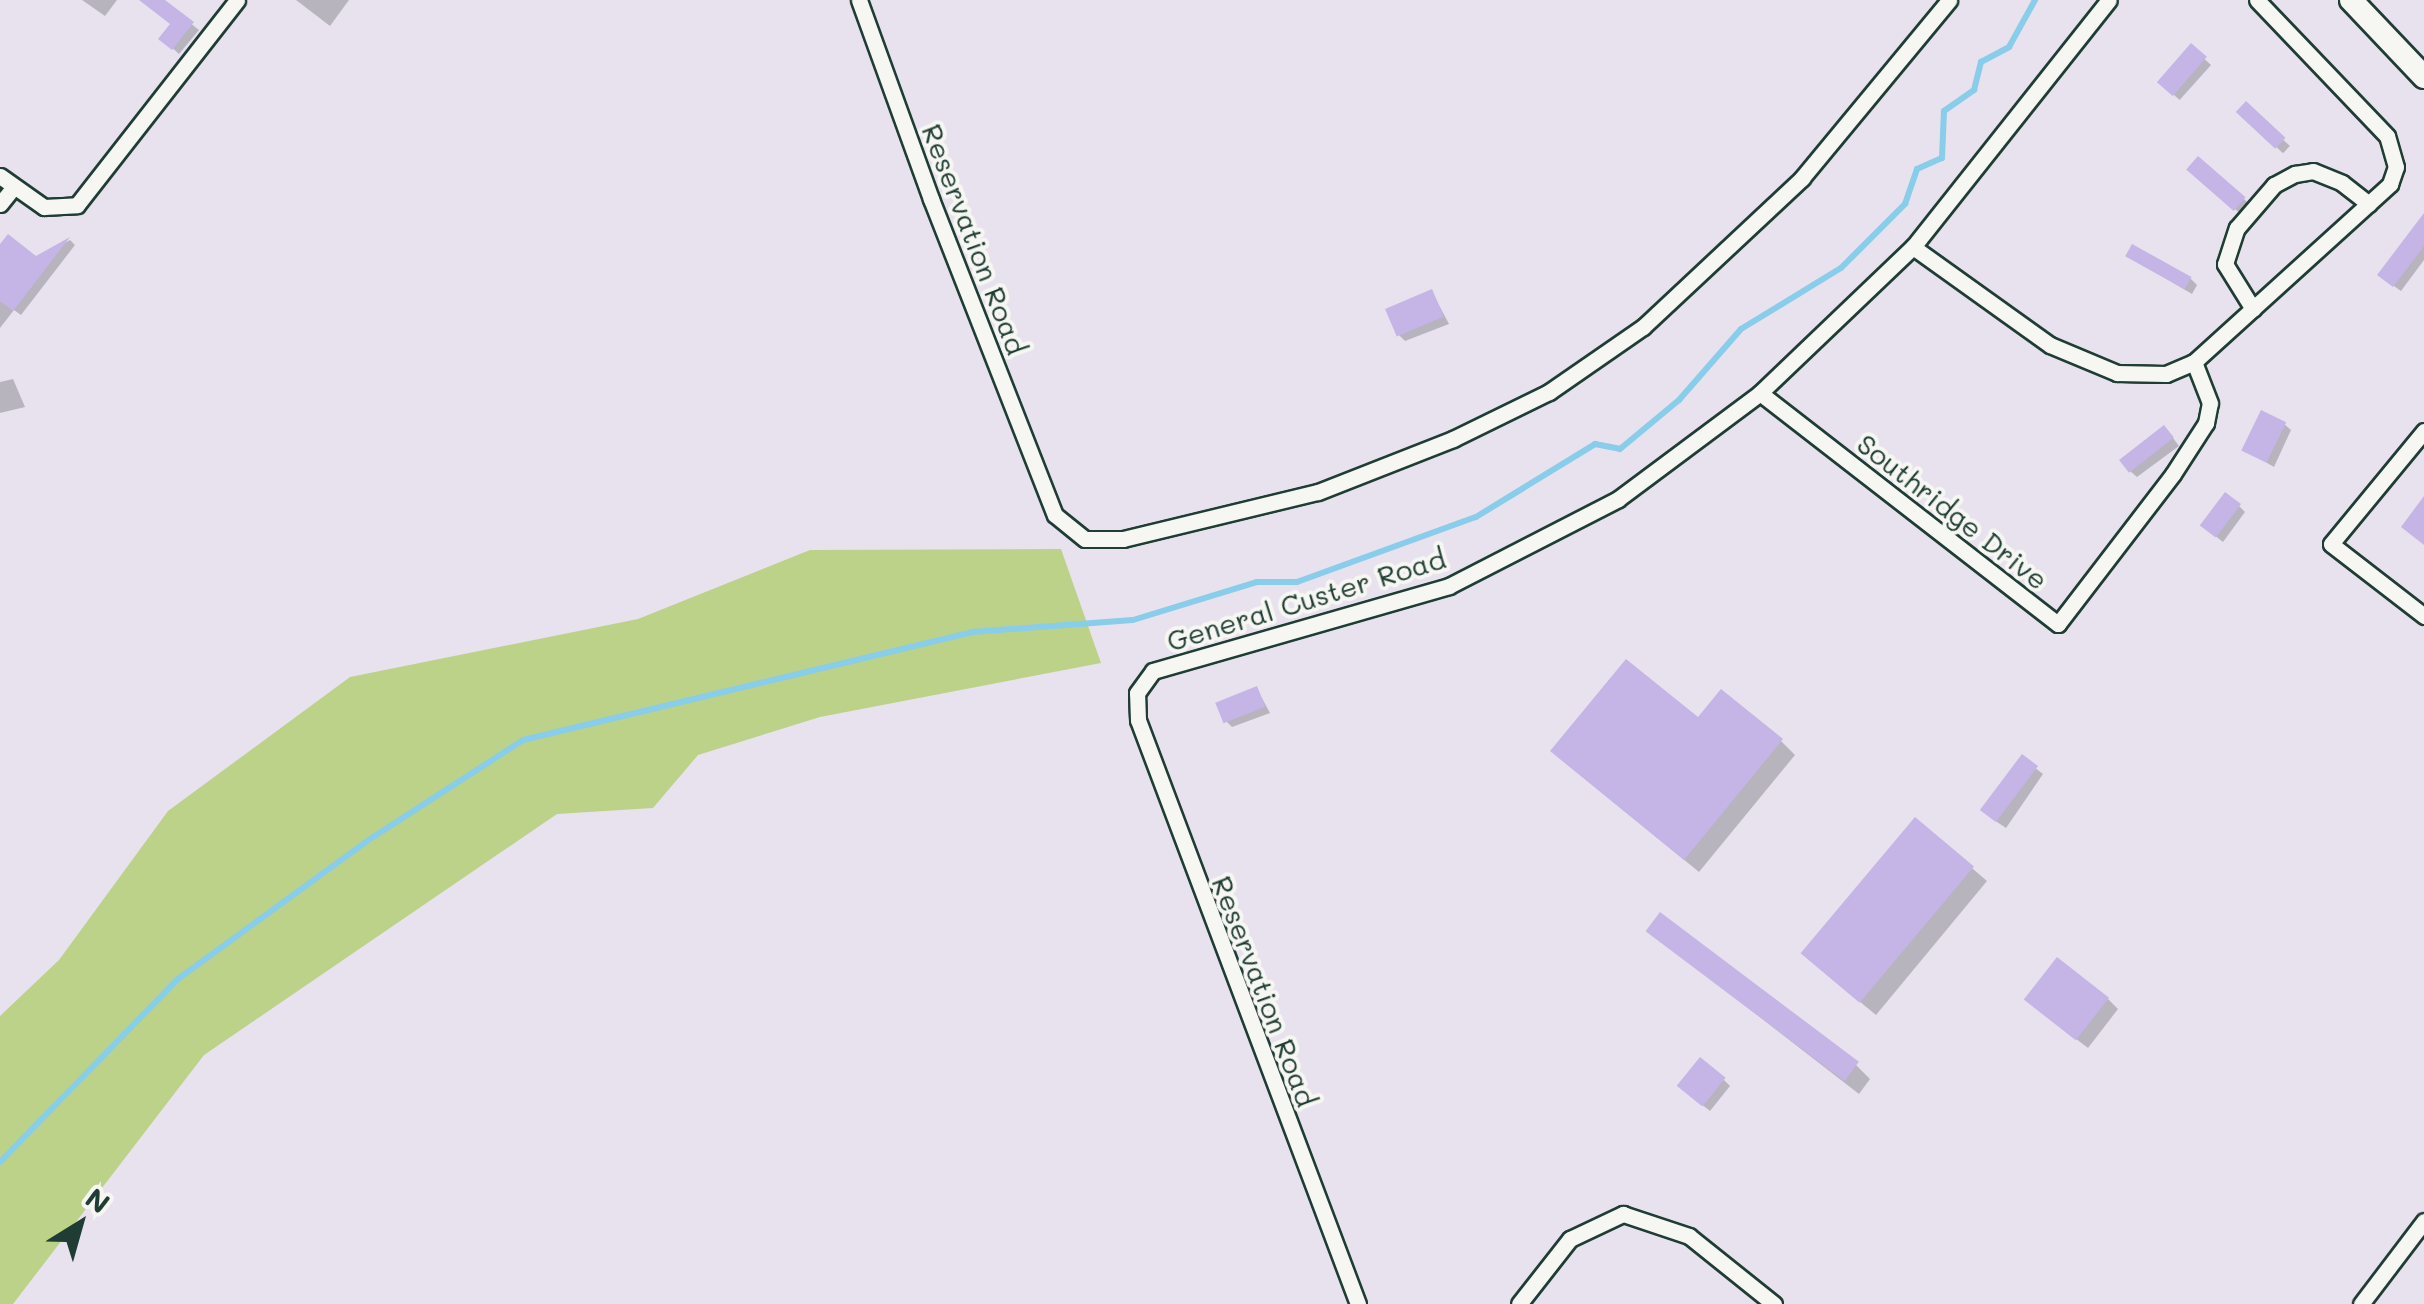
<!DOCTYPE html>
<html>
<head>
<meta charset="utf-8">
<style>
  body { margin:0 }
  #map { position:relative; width:2424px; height:1304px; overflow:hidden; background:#e7e2ee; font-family:Mali,sans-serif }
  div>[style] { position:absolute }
  .green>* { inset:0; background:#bcd288 }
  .shadow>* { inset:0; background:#0003; transform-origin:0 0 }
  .stream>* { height:6px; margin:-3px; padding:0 3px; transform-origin:3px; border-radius:3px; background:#88cde9 }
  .building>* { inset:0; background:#c4b5e6; transform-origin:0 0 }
  .roads { filter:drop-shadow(2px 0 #1f3d34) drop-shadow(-2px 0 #1f3d34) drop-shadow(0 2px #1f3d34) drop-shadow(0 -2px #1f3d34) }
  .minor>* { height:15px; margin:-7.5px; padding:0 7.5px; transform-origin:7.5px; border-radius:7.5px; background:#f6f6f2 }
  .secondary>* { height:22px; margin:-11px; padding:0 11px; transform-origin:11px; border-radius:11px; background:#f6f6f2 }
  span { translate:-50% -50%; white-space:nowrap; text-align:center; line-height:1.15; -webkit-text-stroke:8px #f6f6f2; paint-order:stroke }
  .street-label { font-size:28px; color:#1f3d34 }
  .north { position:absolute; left:30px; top:1174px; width:100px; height:100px; -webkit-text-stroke:8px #f6f6f2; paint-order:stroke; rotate:37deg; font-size:28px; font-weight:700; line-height:40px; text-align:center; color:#1f3d34 }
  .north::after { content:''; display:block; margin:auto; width:35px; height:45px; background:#1f3d34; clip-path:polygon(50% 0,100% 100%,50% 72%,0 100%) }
</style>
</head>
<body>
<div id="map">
  <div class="green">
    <i style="clip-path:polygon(1061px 549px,1101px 663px,820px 717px,698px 755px,653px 808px,557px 814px,204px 1055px,13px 1304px,0 1304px,0 1016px,59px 960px,168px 811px,350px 677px,638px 619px,810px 550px)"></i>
  </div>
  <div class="shadow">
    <i style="clip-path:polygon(82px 0,117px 0,105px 16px)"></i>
    <i style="clip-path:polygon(141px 0,161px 0,199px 30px,179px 54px,168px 44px,173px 24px)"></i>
    <i style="clip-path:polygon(296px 0,349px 0,330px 26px)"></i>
    <i style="left:2191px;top:47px;width:27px;height:47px;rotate:42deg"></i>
    <i style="left:2246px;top:105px;width:60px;height:10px;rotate:43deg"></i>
    <i style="clip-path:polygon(2196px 176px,2244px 199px,2250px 205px,2242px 215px)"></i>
    <i style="clip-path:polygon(2424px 229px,2424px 260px,2401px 291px,2387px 281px)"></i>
    <i style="clip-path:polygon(70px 240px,75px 245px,21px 315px,14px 310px,0 328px,0 248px,36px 259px)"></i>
    <i style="clip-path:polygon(2129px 257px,2191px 279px,2197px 285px,2192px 294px)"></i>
    <i style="clip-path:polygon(1432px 292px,1449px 324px,1405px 341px,1399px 335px)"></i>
    <i style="clip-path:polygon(13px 379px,25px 407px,0 413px,0 382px)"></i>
    <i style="clip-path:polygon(2284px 424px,2291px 430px,2274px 467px,2245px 450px)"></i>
    <i style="clip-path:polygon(2170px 434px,2179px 446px,2137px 477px,2130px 471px)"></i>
    <i style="clip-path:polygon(2239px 506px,2245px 512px,2223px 542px,2209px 531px)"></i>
    <i style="clip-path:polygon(1257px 689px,1270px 713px,1232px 727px,1225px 720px)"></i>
    <i style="clip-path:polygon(1698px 720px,1781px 741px,1795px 755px,1699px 872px,1568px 765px)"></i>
    <i style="clip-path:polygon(2022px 758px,2043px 774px,2006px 828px,1991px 818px)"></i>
    <i style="clip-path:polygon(1916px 820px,1987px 881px,1876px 1015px,1819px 968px)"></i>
    <i style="clip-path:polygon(1649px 931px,1856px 1065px,1870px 1079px,1859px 1094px)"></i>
    <i style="clip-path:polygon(2108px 999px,2118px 1009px,2088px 1048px,2038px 1010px)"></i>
    <i style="clip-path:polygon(1724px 1080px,1730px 1086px,1710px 1111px,1686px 1092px)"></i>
  </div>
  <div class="stream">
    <i style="left:0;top:1162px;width:255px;rotate:-45.8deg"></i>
    <i style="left:178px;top:979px;width:234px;rotate:-36.1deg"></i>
    <i style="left:367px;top:841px;width:186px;rotate:-32.9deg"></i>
    <i style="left:523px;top:740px;width:462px;rotate:-13.5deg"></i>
    <i style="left:972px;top:632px;width:161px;rotate:-4.3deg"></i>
    <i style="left:1133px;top:620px;width:130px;rotate:-17deg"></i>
    <i style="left:1257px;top:582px;width:40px"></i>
    <i style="left:1297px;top:582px;width:190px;rotate:-20deg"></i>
    <i style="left:1476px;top:517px;width:140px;rotate:-31.5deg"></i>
    <i style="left:1595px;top:444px;width:25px;rotate:11deg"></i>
    <i style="left:1620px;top:449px;width:77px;rotate:-39.7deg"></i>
    <i style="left:1679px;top:400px;width:94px;rotate:-48.9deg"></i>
    <i style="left:1741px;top:329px;width:117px;rotate:-31.4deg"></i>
    <i style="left:1841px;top:268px;width:91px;rotate:-45deg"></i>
    <i style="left:1905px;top:204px;width:37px;rotate:-71deg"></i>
    <i style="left:1917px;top:169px;width:27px;rotate:-24deg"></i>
    <i style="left:1942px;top:158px;width:47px;rotate:-87.6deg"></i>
    <i style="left:1944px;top:111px;width:37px;rotate:-35deg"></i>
    <i style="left:1974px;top:90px;width:29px;rotate:-76deg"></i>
    <i style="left:1981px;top:62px;width:32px;rotate:-28deg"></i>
    <i style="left:2009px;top:47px;width:54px;rotate:-61deg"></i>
  </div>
  <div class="building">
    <i style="clip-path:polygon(139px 0,165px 0,194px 22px,172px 50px,158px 39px,170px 24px)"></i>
    <i style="left:2191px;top:43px;width:21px;height:52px;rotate:41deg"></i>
    <i style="left:2246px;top:101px;width:54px;height:15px;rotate:43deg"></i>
    <i style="left:2198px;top:156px;width:63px;height:18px;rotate:41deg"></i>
    <i style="clip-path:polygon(2424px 213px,2424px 246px,2393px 287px,2377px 275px)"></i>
    <i style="clip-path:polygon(8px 234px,36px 256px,70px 237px,13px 311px,0 301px,0 244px)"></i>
    <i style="left:2132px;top:244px;width:68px;height:14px;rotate:29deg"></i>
    <i style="left:1432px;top:289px;width:30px;height:51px;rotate:67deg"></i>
    <i style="left:2261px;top:410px;width:28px;height:45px;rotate:26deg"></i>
    <i style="left:2164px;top:425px;width:16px;height:57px;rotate:52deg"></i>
    <i style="left:2225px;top:492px;width:20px;height:42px;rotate:37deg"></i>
    <i style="clip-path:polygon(2424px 496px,2424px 545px,2401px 527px)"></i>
    <i style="clip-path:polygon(1626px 659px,1698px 717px,1721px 689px,1783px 739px,1684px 860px,1550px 751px)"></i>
    <i style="left:1257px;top:686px;width:22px;height:45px;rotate:68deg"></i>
    <i style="left:2022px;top:754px;width:20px;height:70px;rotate:37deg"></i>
    <i style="left:1915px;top:817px;width:77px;height:178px;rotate:40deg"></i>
    <i style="left:1660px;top:912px;width:249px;height:24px;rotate:37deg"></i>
    <i style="left:2057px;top:957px;width:66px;height:54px;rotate:38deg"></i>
    <i style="left:1700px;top:1057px;width:33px;height:37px;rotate:39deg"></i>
  </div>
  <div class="roads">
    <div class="minor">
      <i style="left:859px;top:0;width:212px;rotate:70.1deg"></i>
      <i style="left:931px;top:199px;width:339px;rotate:68.6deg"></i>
      <i style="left:1055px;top:515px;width:38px;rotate:39deg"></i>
      <i style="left:1085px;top:539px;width:38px"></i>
      <i style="left:1123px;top:539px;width:201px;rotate:-13.6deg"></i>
      <i style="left:1318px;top:492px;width:145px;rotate:-21.4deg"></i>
      <i style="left:1453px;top:439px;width:107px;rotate:-26.1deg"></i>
      <i style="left:1549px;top:392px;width:114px;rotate:-34.7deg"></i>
      <i style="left:1643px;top:327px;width:218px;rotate:-43.1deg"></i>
      <i style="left:1802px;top:178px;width:231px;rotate:-50.4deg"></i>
      <i style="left:0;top:176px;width:54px;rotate:35.2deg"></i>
      <i style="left:44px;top:207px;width:33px;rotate:-3deg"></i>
      <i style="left:77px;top:205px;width:260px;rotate:-52deg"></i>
      <i style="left:0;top:204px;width:22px;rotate:-51deg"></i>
      <i style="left:1913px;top:247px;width:168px;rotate:35.6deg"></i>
      <i style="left:2050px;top:345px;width:73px;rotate:22.7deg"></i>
      <i style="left:2117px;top:373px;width:49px;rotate:1.2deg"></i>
      <i style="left:2166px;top:374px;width:30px;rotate:-23deg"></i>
      <i style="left:2194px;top:362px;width:265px;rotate:-42.2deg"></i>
      <i style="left:2390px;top:184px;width:18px;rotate:-71deg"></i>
      <i style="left:2396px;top:167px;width:32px;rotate:-106deg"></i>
      <i style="left:2387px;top:136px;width:188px;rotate:-133.7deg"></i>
      <i style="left:2253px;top:309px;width:53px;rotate:-121.9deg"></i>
      <i style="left:2225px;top:264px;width:38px;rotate:-72deg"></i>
      <i style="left:2237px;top:228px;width:57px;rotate:-49.3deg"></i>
      <i style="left:2274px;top:185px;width:24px;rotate:-28deg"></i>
      <i style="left:2295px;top:174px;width:18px;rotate:-9deg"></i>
      <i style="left:2313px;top:171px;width:31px;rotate:22deg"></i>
      <i style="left:2342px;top:183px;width:34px;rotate:38deg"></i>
      <i style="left:1760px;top:393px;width:377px;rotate:37.8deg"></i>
      <i style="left:2058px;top:624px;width:189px;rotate:-52.5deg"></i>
      <i style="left:2173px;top:474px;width:61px;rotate:-57.1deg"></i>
      <i style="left:2206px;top:423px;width:20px;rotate:-79deg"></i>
      <i style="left:2210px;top:403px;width:44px;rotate:-111.3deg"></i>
      <i style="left:2424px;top:431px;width:146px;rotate:129.5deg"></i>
      <i style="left:2331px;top:544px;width:118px;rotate:37.7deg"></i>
      <i style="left:1358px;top:1304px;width:624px;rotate:-110.64deg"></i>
      <i style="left:1138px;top:720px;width:27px;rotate:-92deg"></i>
      <i style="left:1137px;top:693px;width:27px;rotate:-54deg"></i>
      <i style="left:1153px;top:671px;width:308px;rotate:-16deg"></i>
      <i style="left:1449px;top:586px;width:190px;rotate:-27.2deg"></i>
      <i style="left:1618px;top:499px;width:177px;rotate:-36.7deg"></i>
      <i style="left:1760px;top:393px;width:211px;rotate:-43.7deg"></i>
      <i style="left:1913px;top:247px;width:315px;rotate:-51.6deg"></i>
      <i style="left:1519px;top:1304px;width:83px;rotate:-51.9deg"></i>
      <i style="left:1570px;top:1239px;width:59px;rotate:-25.3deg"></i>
      <i style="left:1623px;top:1214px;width:70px;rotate:18.4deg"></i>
      <i style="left:1689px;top:1236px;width:109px;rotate:38.7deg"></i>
      <i style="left:2361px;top:1304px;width:104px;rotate:-52.8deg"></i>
    </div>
    <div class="secondary">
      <i style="left:2351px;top:0;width:106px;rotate:46.5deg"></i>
    </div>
  </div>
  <div class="street-label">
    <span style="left:975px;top:239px;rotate:69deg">Reservation Road</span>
    <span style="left:1953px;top:511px;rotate:38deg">Southridge Drive</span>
    <span style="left:1306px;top:599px;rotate:-17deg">General Custer Road</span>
    <span style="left:1265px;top:991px;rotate:69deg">Reservation Road</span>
  </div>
  <div class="north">N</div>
</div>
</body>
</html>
